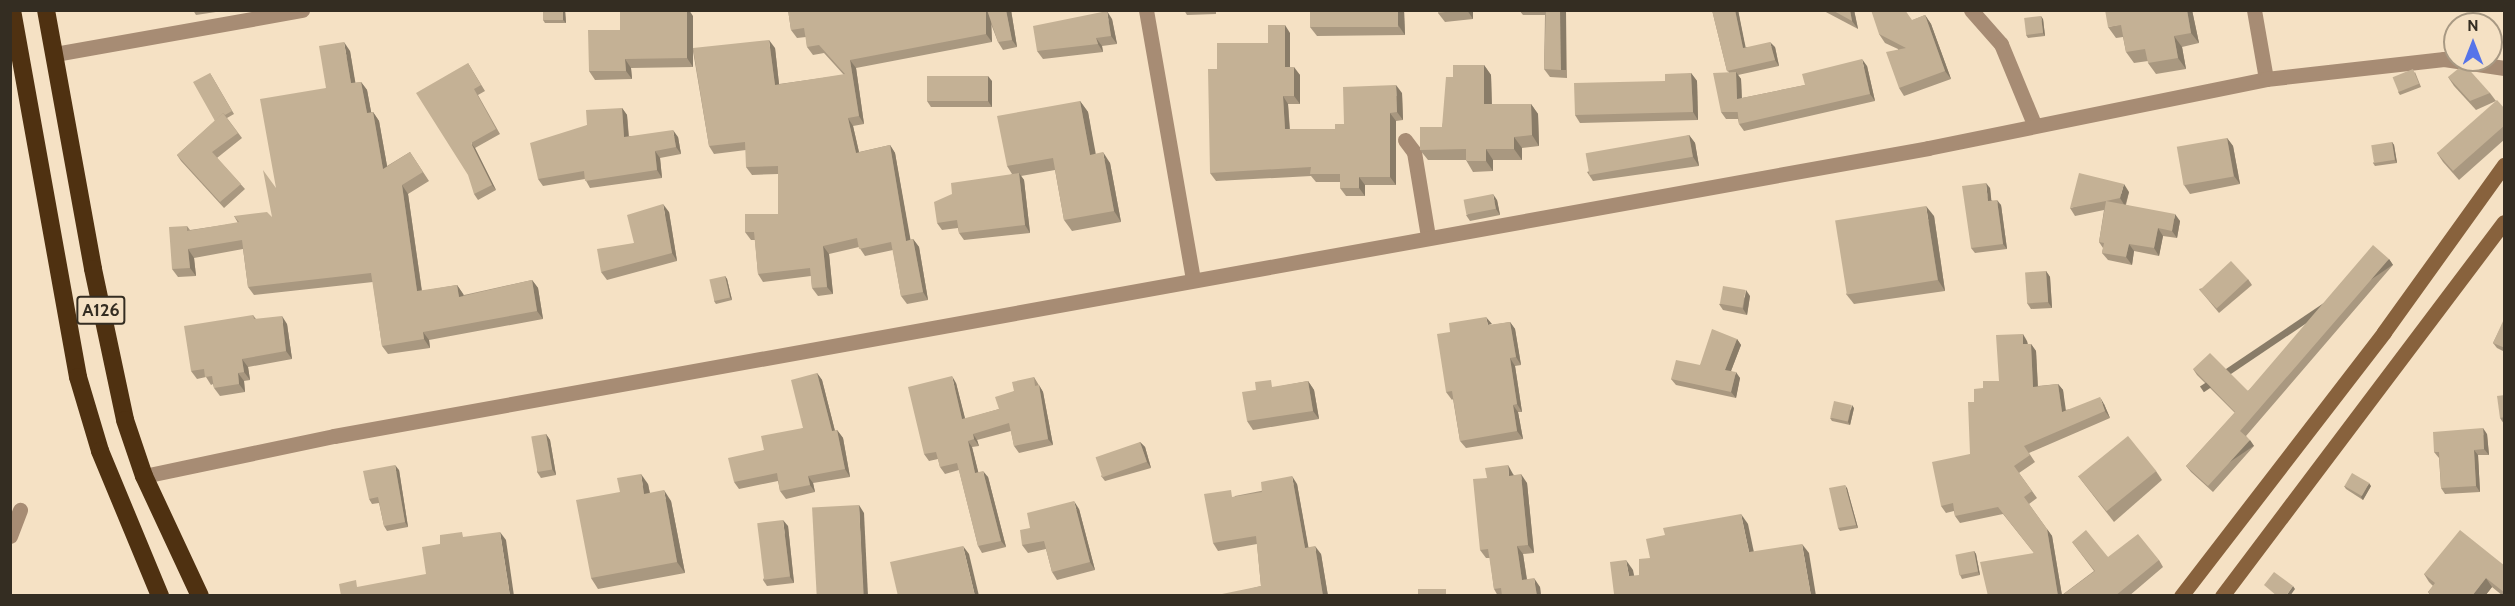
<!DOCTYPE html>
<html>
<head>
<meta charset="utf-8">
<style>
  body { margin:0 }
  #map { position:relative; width:2515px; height:606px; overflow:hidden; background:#f5e1c4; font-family:Cabin,sans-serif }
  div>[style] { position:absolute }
  .street>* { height:15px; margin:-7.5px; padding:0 7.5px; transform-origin:7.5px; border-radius:7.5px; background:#a78c74 }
  .secondary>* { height:15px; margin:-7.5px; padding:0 7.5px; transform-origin:7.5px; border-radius:7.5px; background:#88623d }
  .highway>* { height:18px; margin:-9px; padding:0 9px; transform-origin:9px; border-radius:9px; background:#4f3111 }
  .wall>* { inset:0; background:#a99880 }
  .shaded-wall>* { inset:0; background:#897c68; transform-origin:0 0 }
  .building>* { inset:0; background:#c4b195; transform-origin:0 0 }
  span { translate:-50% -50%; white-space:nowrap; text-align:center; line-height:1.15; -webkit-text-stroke:5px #f5e1c4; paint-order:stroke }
  .shield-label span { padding:2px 4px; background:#f5e1c4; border:2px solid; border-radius:4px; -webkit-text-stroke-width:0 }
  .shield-label { font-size:18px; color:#342d22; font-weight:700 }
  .frame { position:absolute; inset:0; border:12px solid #342d22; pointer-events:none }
  .north { position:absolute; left:2443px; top:12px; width:60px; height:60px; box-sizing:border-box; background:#f5e1c4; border:2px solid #a89983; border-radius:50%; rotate:0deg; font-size:16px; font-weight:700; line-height:24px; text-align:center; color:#342d22 }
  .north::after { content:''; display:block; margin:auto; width:21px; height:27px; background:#5674e9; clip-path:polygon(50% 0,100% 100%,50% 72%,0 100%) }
</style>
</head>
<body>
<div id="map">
  <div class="street">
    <i style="left:1146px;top:10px;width:273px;rotate:80.1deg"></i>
    <i style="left:1971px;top:10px;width:45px;rotate:48.6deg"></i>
    <i style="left:2001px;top:44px;width:87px;rotate:67.6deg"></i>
    <i style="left:2254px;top:10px;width:70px;rotate:80.1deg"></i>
    <i style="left:55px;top:54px;width:251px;rotate:-10.1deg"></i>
    <i style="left:1405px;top:140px;width:15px;rotate:53deg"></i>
    <i style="left:1414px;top:152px;width:86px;rotate:80.6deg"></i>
    <i style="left:144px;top:476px;width:194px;rotate:-11.9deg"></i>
    <i style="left:334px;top:436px;width:1620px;rotate:-10.24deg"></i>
    <i style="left:1928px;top:148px;width:345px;rotate:-11.5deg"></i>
    <i style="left:2266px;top:79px;width:179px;rotate:-6.4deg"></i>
    <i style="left:2444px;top:59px;width:61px;rotate:8.5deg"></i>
    <i style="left:10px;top:536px;width:28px;rotate:-69deg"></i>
  </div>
  <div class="secondary">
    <i style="left:2181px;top:596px;width:333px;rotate:-52.4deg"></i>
    <i style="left:2384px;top:332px;width:206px;rotate:-54.3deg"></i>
    <i style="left:2222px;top:596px;width:468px;rotate:-53deg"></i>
  </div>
  <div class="highway">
    <i style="left:12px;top:10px;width:373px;rotate:79.8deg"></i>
    <i style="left:78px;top:377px;width:77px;rotate:73.4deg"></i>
    <i style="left:100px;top:451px;width:157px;rotate:67.5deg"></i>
    <i style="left:46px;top:10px;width:263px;rotate:79.7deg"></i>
    <i style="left:93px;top:269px;width:154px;rotate:78deg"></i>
    <i style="left:125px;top:420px;width:59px;rotate:71.3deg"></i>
    <i style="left:144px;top:476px;width:132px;rotate:65deg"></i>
  </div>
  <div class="wall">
    <i style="clip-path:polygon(193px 10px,229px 10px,196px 15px)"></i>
    <i style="clip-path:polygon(543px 10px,565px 10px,566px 23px,545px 23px,543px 20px)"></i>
    <i style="clip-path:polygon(788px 10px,1011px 10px,1017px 47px,1003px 50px,998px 42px,991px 24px,992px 42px,856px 68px,864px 124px,853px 126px,859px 152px,890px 145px,895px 153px,910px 240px,913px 239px,919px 247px,928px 300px,907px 304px,901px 296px,893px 250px,865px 256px,859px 247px,829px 254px,833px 294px,818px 296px,812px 288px,811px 276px,763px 282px,758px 274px,755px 240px,751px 240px,745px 232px,778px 214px,778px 174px,752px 175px,746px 167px,746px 150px,714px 154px,709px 146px,693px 51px,693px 67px,631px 68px,632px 79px,595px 80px,589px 71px,620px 30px,693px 16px,693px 48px,775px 48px,779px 84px,844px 75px,824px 53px,813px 55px,807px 47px,806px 37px,797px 38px,791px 30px)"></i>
    <i style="clip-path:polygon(1184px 10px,1216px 10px,1216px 14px,1187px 15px)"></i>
    <i style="clip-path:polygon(1310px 10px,1404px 10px,1405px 35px,1317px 36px,1310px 27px)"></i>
    <i style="clip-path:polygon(1438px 10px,1473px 10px,1473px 19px,1445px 22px,1438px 13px)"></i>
    <i style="clip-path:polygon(1519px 10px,1566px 10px,1567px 78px,1550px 77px,1544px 69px,1545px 15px,1523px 15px)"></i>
    <i style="clip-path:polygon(1712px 10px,1738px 10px,1745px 47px,1775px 47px,1779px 66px,1738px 75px,1741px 79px,1742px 98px,1805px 85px,1867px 66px,1875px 101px,1744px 131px,1739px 124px,1738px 119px,1726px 119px,1721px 112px,1729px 72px,1727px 71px)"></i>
    <i style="clip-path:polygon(1822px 10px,1854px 10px,1858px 29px)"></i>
    <i style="clip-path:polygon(2192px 10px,2199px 43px,2182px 47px,2186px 69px,2156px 74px,2148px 63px,2148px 61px,2134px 63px,2126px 52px,2123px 37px,2116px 38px,2108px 27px)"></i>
    <i style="clip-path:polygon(1925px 15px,1931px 24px,1951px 79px,1904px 96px,1899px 88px,1898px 49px,1885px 43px,1879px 34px)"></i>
    <i style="clip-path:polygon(1112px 19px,1117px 44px,1102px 46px,1103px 52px,1043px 59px,1037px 51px)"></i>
    <i style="clip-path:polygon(2043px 19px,2045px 36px,2028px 38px,2026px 35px)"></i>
    <i style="clip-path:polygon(1290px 33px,1290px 67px,1300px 75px,1300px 104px,1288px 104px,1290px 129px,1335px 129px,1402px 93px,1403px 120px,1396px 121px,1396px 185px,1365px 185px,1365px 196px,1346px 196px,1340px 188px,1340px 182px,1316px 182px,1311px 176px,1216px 181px,1210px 173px,1268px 43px)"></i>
    <i style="clip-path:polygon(350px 51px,355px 83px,361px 82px,367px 90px,371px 112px,373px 112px,379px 121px,387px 166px,410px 152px,429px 181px,408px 194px,422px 291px,457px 285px,464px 295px,532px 280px,538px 288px,543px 319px,429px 340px,430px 348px,388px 354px,382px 346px,373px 282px,254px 295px,248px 287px,243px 249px,194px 258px,196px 276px,178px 277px,172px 269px,187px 226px,190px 230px,238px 223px,234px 216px,272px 217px,276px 188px,326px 88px)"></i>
    <i style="clip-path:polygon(468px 63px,485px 91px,478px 95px,500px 134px,475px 148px,496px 190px,478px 200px,474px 194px)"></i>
    <i style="clip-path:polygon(1484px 65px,1491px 75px,1492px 104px,1531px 104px,1538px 114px,1539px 146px,1522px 148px,1522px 160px,1493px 160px,1493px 171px,1473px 172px,1466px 160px,1428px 160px,1420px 150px,1442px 127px,1453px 77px)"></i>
    <i style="clip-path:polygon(2415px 72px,2421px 87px,2400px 95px,2398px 92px)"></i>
    <i style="clip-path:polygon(210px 73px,234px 114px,227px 118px,242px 138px,217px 158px,245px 189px,224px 208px,181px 161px,177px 155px,215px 121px)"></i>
    <i style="clip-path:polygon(1691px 73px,1697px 81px,1698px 120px,1580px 123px,1575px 115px,1665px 81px)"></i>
    <i style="clip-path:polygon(2448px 77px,2490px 93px,2496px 101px,2476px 110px,2454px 86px)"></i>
    <i style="clip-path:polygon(992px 81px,992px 107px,931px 107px,927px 101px)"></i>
    <i style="clip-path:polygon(1080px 101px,1088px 112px,1095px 154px,1110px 163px,1121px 222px,1072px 231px,1064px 220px,1055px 170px,1021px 176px,1024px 180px,1030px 233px,964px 240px,959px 233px,958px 228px,942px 230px,937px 223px,1012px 174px,1007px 166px)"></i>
    <i style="clip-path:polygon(622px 108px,627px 115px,629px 136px,678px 137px,681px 154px,660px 158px,662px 178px,590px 188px,585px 179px,543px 186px,538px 179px,587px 125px)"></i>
    <i style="clip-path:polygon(2505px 109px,2505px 139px,2459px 180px,2443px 162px,2437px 153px)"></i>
    <i style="clip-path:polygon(1689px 135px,1695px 143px,1699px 166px,1593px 181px,1587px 172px)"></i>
    <i style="clip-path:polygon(2227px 138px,2233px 146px,2240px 184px,2190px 194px,2184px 185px)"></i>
    <i style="clip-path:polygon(2392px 142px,2394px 145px,2397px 163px,2375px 166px,2373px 163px)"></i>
    <i style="clip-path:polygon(1990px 188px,1991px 200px,2001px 205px,2007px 249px,1975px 253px,1971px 248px)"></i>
    <i style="clip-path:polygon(2129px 192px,2126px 205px,2180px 221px,2177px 238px,2163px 236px,2159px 256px,2134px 251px,2132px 265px,2108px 260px,2102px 253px,2103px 248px,2099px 242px,2104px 210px,2075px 216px,2070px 208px)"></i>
    <i style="clip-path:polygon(1497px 200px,1500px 215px,1470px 221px,1466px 215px)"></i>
    <i style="clip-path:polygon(669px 212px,677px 261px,607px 280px,601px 272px)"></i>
    <i style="clip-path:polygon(1934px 216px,1945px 291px,1854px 304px,1846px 294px)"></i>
    <i style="clip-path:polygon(2389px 259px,2393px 265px,2246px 436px,2254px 446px,2213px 492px,2191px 472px,2186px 466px,2235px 413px,2197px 375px,2193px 369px,2248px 391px)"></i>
    <i style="clip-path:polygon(2046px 271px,2050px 277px,2052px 308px,2031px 309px,2027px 303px)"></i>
    <i style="clip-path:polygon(725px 276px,727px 279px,732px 300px,716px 304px,714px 301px)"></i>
    <i style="clip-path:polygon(2248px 279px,2252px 285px,2219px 313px,2199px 289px)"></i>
    <i style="clip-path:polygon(1750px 296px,1747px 315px,1723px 310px,1719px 304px)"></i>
    <i style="clip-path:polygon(253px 315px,256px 319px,287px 324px,292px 359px,248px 367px,250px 380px,244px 381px,245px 392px,220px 396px,214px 388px,213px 384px,211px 385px,206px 377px,197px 379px,191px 371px)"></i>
    <i style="clip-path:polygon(2505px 319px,2505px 352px,2497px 348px,2493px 343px)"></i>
    <i style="clip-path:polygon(1510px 322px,1515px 329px,1521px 365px,1515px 366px,1522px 412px,1518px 412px,1523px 439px,1466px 448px,1460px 441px,1453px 399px,1452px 400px,1446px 392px,1492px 325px)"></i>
    <i style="clip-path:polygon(1737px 339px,1741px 345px,1731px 371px,1740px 378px,1736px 398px,1676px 385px,1671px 379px,1700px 365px)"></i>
    <i style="clip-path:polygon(2027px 341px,2028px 344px,2031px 344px,2036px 351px,2038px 386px,2058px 384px,2063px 390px,2065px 410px,2104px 404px,2110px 418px,2029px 453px,2035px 462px,2019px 473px,2037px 498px,2029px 504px,2052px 536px,2062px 595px,2094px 571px,2072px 542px,2108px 557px,2159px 560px,2163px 567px,2129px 596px,1988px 596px,2034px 553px,2003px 514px,1960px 523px,1955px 516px,1954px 511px,1946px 513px,1941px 506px,1970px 454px,1974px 402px,1983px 388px,1999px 381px)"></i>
    <i style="clip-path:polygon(817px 373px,822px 380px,835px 431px,837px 430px,843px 438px,850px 477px,813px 483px,815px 492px,786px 499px,780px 491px,778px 481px,739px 489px,734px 482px,764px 450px,803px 428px)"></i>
    <i style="clip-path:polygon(1034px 377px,1043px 392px,1053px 445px,1019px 453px,1014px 446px,1011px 431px,977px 440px,979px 446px,972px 447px,978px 472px,988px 477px,1006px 547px,982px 553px,978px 546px,959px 470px,945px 474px,940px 467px,938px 459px,929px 461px,924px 454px,956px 383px,965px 419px,999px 409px,1014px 391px)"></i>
    <i style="clip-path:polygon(1308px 381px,1314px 390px,1319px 419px,1253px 430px,1247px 421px,1276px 387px)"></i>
    <i style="clip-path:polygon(2505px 395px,2505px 424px,2504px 424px,2500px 418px)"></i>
    <i style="clip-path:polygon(1854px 408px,1850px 425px,1832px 421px,1830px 418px)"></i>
    <i style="clip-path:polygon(546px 434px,550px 440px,556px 475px,541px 478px,537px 472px)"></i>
    <i style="clip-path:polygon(2487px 434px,2489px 455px,2478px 455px,2480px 492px,2445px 494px,2441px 488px,2439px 458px,2434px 452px)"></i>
    <i style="clip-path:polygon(1140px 442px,1145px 447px,1151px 468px,1105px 481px,1101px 476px)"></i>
    <i style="clip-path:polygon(399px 470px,408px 527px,387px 531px,384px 526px,379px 503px,372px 504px,369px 499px)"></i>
    <i style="clip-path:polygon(2156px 471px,2162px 480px,2114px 522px,2078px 476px)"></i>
    <i style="clip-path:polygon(1513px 474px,1514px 475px,1527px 483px,1534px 553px,1523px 554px,1527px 579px,1540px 587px,1541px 596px,1498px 596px,1494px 589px,1490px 558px,1486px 558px,1480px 550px)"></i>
    <i style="clip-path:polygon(648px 484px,650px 493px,671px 501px,685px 573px,598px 589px,591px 578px,620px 492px)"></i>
    <i style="clip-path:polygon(1297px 484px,1308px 547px,1321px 554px,1328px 596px,1222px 596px,1261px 586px,1257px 544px,1218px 551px,1213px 543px,1235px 496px)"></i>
    <i style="clip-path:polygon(2344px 486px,2371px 486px,2363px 500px,2346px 489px)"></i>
    <i style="clip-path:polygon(1847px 488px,1858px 528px,1840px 531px,1838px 528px)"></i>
    <i style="clip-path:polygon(1079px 509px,1095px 570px,1057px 580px,1052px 572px,1046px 549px,1028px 553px,1022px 545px,1030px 528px)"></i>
    <i style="clip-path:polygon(788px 526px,794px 583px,767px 586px,763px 580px)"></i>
    <i style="clip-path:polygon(1974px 551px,1976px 554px,1980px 575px,1962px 579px,1960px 575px)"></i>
    <i style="clip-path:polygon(2505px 566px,2505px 596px,2503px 596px,2492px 587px,2485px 596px,2431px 596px,2428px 592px,2433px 586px,2429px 582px,2424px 574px)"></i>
  </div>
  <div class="shaded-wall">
    <i style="clip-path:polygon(563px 10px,565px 10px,566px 23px,563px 20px)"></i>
    <i style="clip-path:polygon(687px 10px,689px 10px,693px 16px,693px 67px,687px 58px)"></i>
    <i style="clip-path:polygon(986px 10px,988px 10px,991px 15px,992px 42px,986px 34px)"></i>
    <i style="clip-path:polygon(1006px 10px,1011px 10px,1017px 47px,1012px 40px)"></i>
    <i style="clip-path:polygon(1398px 10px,1404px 10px,1405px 35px,1398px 25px)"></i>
    <i style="clip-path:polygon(1467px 10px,1473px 10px,1473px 19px)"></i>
    <i style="left:1560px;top:10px;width:6px;height:60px"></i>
    <i style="clip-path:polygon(1735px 10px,1738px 10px,1747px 54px,1743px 48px)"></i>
    <i style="clip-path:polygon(1850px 10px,1854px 10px,1858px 29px,1852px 21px)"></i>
    <i style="clip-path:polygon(2187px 10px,2192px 10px,2199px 43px,2191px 33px)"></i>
    <i style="clip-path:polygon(1107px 11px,1112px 19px,1117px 44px,1111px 36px)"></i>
    <i style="clip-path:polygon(1925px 15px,1931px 24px,1951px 79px,1945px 71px)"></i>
    <i style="clip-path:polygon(2041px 16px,2043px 19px,2045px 36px,2043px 33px)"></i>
    <i style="clip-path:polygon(1285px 25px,1290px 33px,1290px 76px,1285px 67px)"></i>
    <i style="clip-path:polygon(2174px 36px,2182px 47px,2186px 69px,2178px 58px)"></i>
    <i style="clip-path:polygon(1096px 38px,1102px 46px,1103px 52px,1098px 44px)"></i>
    <i style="clip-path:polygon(769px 40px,775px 48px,780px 93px,775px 85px)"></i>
    <i style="clip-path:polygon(344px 42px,350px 51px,357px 92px,351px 83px)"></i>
    <i style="clip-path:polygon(1770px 42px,1775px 47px,1779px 66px,1775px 60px)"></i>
    <i style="clip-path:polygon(625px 59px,631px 68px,632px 79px,626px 71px)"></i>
    <i style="clip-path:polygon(1862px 59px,1867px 66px,1875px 101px,1870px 94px)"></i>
    <i style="clip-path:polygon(850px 60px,856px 68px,864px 124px,859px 116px)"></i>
    <i style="clip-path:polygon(1484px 65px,1491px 75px,1492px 115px,1484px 104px)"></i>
    <i style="clip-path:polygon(1294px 67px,1300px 75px,1300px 104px,1294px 96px)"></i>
    <i style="clip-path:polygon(1736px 72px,1741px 79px,1742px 106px,1737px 99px)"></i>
    <i style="clip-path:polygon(1691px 73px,1697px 81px,1698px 120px,1693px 112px)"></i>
    <i style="clip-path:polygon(988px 76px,992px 81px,992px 107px,988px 101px)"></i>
    <i style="clip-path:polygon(361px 82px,367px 90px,373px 122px,367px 113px)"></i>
    <i style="clip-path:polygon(1396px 85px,1402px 93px,1403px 120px,1397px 112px)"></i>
    <i style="clip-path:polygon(1283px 96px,1288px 104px,1290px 138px,1285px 129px)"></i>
    <i style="clip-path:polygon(1080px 101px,1088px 112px,1098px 166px,1090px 155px)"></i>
    <i style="clip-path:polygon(1531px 104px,1538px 114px,1539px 146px,1532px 135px)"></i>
    <i style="clip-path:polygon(622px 108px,627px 115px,629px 144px,624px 137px)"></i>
    <i style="clip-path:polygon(373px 112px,379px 121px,389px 177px,383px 169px)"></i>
    <i style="clip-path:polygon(1390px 113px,1396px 121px,1396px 185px,1390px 177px)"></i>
    <i style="clip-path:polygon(848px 118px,853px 126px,861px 161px,856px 153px)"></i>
    <i style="clip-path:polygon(673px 130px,678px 137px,681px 154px,676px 147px)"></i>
    <i style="clip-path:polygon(1689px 135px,1695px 143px,1699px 166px,1693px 157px)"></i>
    <i style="clip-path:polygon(1514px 137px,1522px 148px,1522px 160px,1514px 149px)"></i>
    <i style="clip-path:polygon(2227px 138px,2233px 146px,2240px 184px,2234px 176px)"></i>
    <i style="clip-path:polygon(2392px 142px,2394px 145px,2397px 163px,2395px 160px)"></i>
    <i style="clip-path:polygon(471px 143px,475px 148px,496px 190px,492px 185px)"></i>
    <i style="clip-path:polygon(890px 145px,895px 153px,912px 248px,906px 241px)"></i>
    <i style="clip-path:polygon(1486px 149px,1493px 160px,1493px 171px,1486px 161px)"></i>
    <i style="clip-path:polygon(655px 151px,660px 158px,662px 178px,657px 170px)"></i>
    <i style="clip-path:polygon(1103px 152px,1110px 163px,1121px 222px,1114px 211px)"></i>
    <i style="clip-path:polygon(1019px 173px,1024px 180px,1030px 233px,1025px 225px)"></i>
    <i style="clip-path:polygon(1359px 177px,1365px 185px,1365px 196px,1359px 188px)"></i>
    <i style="clip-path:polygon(1986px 183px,1990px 188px,1992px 206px,1988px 201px)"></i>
    <i style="clip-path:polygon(2124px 184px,2129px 192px,2125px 206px,2120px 198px)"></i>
    <i style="clip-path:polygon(402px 185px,408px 194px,423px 300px,417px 291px)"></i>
    <i style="clip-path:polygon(1493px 194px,1497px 200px,1500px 215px,1496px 209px)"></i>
    <i style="clip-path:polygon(1997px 200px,2001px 205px,2007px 249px,2003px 244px)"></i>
    <i style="clip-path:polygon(663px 204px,669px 212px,677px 261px,672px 253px)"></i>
    <i style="clip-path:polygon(1926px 206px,1934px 216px,1945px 291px,1938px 280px)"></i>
    <i style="clip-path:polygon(2175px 214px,2180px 221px,2177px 238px,2172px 231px)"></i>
    <i style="clip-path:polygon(2158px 228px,2163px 236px,2159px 256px,2154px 248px)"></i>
    <i style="clip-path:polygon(913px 239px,919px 247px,928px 300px,923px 292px)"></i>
    <i style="clip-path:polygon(2129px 244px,2134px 251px,2132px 265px,2126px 257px)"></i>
    <i style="clip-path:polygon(823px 246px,829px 254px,833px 294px,827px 287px)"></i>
    <i style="clip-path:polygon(188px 249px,194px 258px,196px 276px,190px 268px)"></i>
    <i style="left:2389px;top:259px;width:7px;height:228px;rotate:56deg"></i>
    <i style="clip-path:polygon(2046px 271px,2050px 277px,2052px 308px,2048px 302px)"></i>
    <i style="clip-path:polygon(725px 276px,727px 279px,732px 300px,730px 297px)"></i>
    <i style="clip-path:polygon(532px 280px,538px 288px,543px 319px,537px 311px)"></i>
    <i style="clip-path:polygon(457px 285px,463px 294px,465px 305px,459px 297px)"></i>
    <i style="clip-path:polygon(1746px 290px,1750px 296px,1747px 315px,1743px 309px)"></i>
    <i style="clip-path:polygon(282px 316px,287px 324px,292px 359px,286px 351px)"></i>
    <i style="clip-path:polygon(1486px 317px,1492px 324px,1488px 325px)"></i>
    <i style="clip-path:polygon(1510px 322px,1515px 329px,1521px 365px,1516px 357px)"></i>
    <i style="clip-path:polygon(423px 332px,429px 340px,430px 348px,424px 339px)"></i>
    <i style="clip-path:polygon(2023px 334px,2027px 341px,2028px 351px,2023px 344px)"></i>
    <i style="clip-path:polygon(1737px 339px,1741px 345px,1729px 376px,1725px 370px)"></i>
    <i style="clip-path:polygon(2031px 344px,2036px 351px,2038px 393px,2033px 387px)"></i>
    <i style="clip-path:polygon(1510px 358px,1515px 366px,1522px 412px,1517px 404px)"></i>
    <i style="clip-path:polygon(242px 359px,248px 367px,250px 380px,244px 372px)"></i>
    <i style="clip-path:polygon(1736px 372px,1740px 378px,1736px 398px,1731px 392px)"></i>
    <i style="clip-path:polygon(238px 373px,244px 381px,245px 392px,239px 384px)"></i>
    <i style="clip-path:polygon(817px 373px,822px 380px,837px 439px,832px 431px)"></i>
    <i style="clip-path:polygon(952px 376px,956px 383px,967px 426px,962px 419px)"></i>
    <i style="clip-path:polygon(1308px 381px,1314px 390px,1319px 419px,1313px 411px)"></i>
    <i style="clip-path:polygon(2058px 384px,2063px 390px,2067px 418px,2062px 412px)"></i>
    <i style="clip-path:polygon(1039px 385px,1043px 392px,1053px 445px,1048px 439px)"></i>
    <i style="clip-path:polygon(2100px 397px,2104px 404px,2110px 418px,2105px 411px)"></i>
    <i style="clip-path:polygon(1513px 405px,1518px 412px,1523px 439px,1517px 431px)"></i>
    <i style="clip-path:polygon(1852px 405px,1854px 408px,1850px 425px,1848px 422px)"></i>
    <i style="clip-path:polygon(2483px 428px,2487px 434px,2489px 455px,2484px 449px)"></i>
    <i style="clip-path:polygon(837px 430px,843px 438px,850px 477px,845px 469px)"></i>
    <i style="clip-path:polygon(546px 434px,550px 440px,556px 475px,552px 469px)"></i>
    <i style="clip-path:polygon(973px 434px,977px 440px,979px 446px,974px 439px)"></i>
    <i style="left:2250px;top:440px;width:7px;height:62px;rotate:56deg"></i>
    <i style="clip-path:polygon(968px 441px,972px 447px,980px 479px,975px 473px)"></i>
    <i style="clip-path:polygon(1140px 442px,1145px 447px,1151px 468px,1147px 462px)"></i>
    <i style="clip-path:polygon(2474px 450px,2478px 455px,2480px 492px,2476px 486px)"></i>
    <i style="clip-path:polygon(395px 465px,399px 470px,408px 527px,405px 522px)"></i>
    <i style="clip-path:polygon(1508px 465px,1513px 474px,1515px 484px,1509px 476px)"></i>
    <i style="clip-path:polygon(983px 471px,988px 477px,1006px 547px,1001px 541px)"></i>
    <i style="clip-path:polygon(641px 474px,648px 484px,652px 505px,644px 494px)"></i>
    <i style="clip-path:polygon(1521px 474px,1527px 483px,1534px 553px,1528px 545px)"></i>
    <i style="clip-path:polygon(808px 476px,813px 483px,815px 492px,810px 485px)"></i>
    <i style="clip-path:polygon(1292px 476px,1297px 484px,1310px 556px,1305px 548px)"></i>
    <i style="clip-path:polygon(2369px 483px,2371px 486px,2363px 500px,2361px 497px)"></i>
    <i style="clip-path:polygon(1845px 485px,1847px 488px,1858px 528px,1856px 525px)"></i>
    <i style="clip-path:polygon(664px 490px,671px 501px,685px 573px,677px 562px)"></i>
    <i style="clip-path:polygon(1074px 501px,1079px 509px,1095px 570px,1090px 562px)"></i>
    <i style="clip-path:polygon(859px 505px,864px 513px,868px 596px,863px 596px)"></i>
    <i style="clip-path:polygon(1741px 514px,1748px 524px,1756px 562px,1749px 552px)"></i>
    <i style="clip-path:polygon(783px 520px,788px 526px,794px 583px,790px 577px)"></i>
    <i style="clip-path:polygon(2047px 529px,2052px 536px,2062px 596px,2058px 596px)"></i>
    <i style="clip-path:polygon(500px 532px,506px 540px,514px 596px,510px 596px)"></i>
    <i style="clip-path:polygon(1802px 544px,1809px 553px,1816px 596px,1811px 596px)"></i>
    <i style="clip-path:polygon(963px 546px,969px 554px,979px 596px,975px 596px)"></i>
    <i style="clip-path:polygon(1315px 546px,1321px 554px,1328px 596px,1323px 596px)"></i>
    <i style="clip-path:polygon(1517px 546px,1523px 554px,1528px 588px,1522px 580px)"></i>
    <i style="clip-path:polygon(1974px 551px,1976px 554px,1980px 575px,1978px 572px)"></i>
    <i style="clip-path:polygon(1626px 560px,1633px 570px,1636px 585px,1629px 576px)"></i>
    <i style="clip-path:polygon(1534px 578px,1540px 587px,1541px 596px,1537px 596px)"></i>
    <i style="clip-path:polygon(2486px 578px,2492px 587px,2485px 596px,2472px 596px)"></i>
    <i style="clip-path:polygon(2293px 586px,2295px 589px,2290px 596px,2286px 596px)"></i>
  </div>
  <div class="building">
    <i style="left:543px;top:10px;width:20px;height:10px"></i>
    <i style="clip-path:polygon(620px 10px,687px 10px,687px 58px,625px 59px,626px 71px,589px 71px,588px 30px,620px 30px)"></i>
    <i style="clip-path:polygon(788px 10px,986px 10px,986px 34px,850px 60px,859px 116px,848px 118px,856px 153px,890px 145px,906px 241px,913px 239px,923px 292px,901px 296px,891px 242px,859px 249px,857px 238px,823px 246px,827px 287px,812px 288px,810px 268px,758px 274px,754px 232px,745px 232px,745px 214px,778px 214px,778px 166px,746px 167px,745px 142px,709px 146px,693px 48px,769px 40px,775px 85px,845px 74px,819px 45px,807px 47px,804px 28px,791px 30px)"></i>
    <i style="clip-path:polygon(987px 10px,1006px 10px,1012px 40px,998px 42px)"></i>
    <i style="left:1310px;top:10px;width:88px;height:17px"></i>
    <i style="clip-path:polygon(1438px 10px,1461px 10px,1438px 13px)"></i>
    <i style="clip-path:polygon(1546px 10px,1560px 10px,1561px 70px,1544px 69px)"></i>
    <i style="clip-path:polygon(1712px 10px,1735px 10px,1743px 48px,1770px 42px,1775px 60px,1727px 71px)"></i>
    <i style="clip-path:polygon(1832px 10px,1850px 10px,1852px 21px)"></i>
    <i style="clip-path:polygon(1871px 10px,1905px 10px,1912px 20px,1925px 15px,1945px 71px,1899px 88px,1886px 52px,1906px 48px,1879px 34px)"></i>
    <i style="clip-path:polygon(2105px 10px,2187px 10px,2191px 33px,2174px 36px,2178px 58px,2148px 63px,2145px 49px,2126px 52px,2121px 25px,2108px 27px)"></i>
    <i style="clip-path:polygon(1107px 11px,1111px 36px,1096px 38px,1098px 44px,1037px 51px,1033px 26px)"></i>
    <i style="left:2041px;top:16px;width:17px;height:17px;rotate:83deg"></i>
    <i style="clip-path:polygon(1268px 25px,1285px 25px,1285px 67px,1294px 67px,1294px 96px,1283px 96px,1285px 129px,1335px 129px,1335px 124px,1344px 124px,1343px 87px,1396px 85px,1397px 112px,1390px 113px,1390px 177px,1359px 177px,1359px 188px,1340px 188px,1340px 174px,1310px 174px,1311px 167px,1210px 173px,1208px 69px,1217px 69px,1217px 43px,1268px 43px)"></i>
    <i style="clip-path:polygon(344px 42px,351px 83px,361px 82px,367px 113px,373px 112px,383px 169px,410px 152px,423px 172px,402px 185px,417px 291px,457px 285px,459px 297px,532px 280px,537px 311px,423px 332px,424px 339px,382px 346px,371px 273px,248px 287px,242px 240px,188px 249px,190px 268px,172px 269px,169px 227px,187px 226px,187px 231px,239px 222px,234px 216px,267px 212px,272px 217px,263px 170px,276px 188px,260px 99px,326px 88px,319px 46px)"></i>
    <i style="clip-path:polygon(1862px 59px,1870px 94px,1739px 124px,1737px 106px,1738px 112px,1721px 112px,1713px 73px,1736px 72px,1737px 99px,1805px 85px,1802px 74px)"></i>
    <i style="clip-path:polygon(468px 63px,481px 85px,474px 89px,496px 129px,471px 143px,492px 185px,474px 194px,468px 175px,416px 93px)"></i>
    <i style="clip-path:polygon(2464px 64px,2490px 93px,2470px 101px,2448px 77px)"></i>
    <i style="clip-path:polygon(1453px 65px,1484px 65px,1484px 104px,1531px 104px,1532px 135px,1514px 137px,1514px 149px,1486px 149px,1486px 161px,1466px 161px,1466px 149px,1420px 150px,1420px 127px,1442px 127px,1446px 77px,1453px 77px)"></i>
    <i style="left:2413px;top:69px;width:16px;height:22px;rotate:68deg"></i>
    <i style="clip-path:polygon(210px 73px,232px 111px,225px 115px,223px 113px,215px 121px,193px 82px)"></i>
    <i style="clip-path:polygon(1691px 73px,1693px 112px,1575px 115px,1574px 83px,1665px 81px,1665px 74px)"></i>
    <i style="left:927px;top:76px;width:61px;height:25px"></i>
    <i style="clip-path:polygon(2497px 100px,2505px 109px,2505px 125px,2453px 171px,2437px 153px)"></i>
    <i style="clip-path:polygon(1080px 101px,1090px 155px,1103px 152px,1114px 211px,1064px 220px,1053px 158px,1007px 166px,997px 116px)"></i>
    <i style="clip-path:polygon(622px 108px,624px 137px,673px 130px,676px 147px,655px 151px,657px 170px,585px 181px,584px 171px,538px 179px,530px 143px,587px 125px,586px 110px)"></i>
    <i style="clip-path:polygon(223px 113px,238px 133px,212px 152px,241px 184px,220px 202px,177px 155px)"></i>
    <i style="left:1689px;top:135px;width:22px;height:105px;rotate:80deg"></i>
    <i style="left:2227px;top:138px;width:39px;height:51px;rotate:80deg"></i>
    <i style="left:2392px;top:142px;width:18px;height:21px;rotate:81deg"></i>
    <i style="clip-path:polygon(1019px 173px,1025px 225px,959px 233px,957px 220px,937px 223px,934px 202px,952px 194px,951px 183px)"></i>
    <i style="clip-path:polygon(2079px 173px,2124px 184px,2120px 198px,2106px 201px,2175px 214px,2172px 231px,2158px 228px,2154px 248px,2129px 244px,2126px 257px,2102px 253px,2104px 243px,2099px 242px,2106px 201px,2070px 208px)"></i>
    <i style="clip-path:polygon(1986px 183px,1988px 201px,1997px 200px,2003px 244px,1971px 248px,1962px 186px)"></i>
    <i style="left:1493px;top:194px;width:15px;height:30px;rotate:79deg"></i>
    <i style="clip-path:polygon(663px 204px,672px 253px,601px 272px,597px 249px,634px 243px,627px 215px)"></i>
    <i style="left:1926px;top:206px;width:75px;height:92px;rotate:81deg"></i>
    <i style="clip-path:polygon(2373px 245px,2389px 259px,2240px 431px,2250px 440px,2208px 486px,2186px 466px,2235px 412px,2193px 369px,2210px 353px,2248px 391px)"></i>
    <i style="left:2231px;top:261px;width:25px;height:43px;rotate:47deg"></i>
    <i style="left:2046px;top:271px;width:31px;height:21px;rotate:86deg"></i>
    <i style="left:725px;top:276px;width:22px;height:16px;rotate:77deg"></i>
    <i style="left:1723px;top:286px;width:23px;height:18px;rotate:10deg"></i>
    <i style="clip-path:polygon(253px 315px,254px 319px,282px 316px,286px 351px,242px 359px,244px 372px,238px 373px,239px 384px,214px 388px,212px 376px,205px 377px,204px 369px,191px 371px,184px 326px)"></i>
    <i style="clip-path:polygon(1486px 317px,1488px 325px,1510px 322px,1516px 357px,1510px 358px,1517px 404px,1513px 405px,1517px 431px,1460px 441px,1452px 391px,1446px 392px,1437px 334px,1450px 332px,1449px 323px)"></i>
    <i style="clip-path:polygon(2504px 319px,2505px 319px,2505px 348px,2493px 343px)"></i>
    <i style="clip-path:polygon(1712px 329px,1737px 339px,1725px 370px,1736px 372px,1731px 392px,1671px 379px,1676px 360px,1700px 365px)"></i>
    <i style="clip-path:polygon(2023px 334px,2023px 344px,2031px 344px,2033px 387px,2058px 384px,2062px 412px,2100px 397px,2105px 411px,2024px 446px,2030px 455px,2014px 466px,2032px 491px,2024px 497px,2047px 529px,2058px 596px,1988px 596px,1980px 562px,2034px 553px,1998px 507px,1955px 516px,1953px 503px,1941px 506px,1932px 462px,1970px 454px,1968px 402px,1974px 402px,1974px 389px,1983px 388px,1983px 381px,1999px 381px,1996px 335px)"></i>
    <i style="clip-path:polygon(817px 373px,832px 431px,837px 430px,845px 469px,808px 476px,810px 485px,780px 491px,777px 473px,734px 482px,728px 458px,764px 450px,761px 436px,803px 428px,791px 380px)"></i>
    <i style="clip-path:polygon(952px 376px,962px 419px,999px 409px,995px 397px,1014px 391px,1012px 382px,1034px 377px,1035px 386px,1039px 385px,1048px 439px,1014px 446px,1009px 423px,973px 434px,974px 439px,968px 441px,975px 473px,983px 471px,1001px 541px,978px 546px,957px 463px,940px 467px,936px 452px,924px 454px,908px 387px)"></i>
    <i style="clip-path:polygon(1271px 380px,1272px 387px,1308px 381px,1313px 411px,1247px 421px,1242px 392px,1256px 390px,1255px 382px)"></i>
    <i style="clip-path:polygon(2505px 395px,2505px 417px,2500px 418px,2497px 396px)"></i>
    <i style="left:1834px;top:401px;width:18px;height:17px;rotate:13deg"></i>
    <i style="clip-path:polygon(2483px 428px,2484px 449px,2474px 450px,2476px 486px,2441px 488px,2439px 452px,2434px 452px,2433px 432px)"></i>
    <i style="left:546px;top:434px;width:36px;height:15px;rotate:80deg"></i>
    <i style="left:2128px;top:436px;width:45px;height:64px;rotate:51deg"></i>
    <i style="left:1140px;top:442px;width:21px;height:47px;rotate:71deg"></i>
    <i style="clip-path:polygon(395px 465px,405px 522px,384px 526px,378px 497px,369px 499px,363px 471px)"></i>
    <i style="clip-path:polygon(1508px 465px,1509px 476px,1521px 474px,1528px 545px,1517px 546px,1522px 580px,1534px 578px,1537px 596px,1502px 596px,1501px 588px,1494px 589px,1488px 549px,1480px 550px,1473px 479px,1487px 478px,1485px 468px)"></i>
    <i style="left:2352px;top:473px;width:20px;height:15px;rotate:30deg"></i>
    <i style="clip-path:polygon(641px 474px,644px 494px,664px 490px,677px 562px,591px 578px,576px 500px,620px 492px,617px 478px)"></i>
    <i style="clip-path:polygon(1292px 476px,1305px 548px,1315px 546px,1323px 596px,1222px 596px,1222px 594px,1261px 586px,1256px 536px,1213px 543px,1204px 494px,1231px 490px,1232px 497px,1262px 492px,1261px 482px)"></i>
    <i style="clip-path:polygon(1845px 485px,1856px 525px,1838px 528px,1829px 488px)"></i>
    <i style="clip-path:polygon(1074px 501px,1090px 562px,1052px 572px,1044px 541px,1022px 545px,1020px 530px,1030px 528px,1027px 513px)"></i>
    <i style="left:859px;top:505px;width:91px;height:47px;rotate:87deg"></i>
    <i style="clip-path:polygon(1741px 514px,1749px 552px,1802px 544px,1811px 596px,1602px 596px,1614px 594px,1610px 562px,1626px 560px,1629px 576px,1639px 575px,1639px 559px,1650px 558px,1646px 539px,1665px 535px,1663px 528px)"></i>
    <i style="left:783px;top:520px;width:57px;height:26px;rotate:83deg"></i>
    <i style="clip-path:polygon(2086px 530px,2108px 557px,2138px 534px,2159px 560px,2115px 596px,2061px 596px,2095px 571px,2072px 542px)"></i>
    <i style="clip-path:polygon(2460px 530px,2505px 566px,2505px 593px,2486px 578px,2472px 596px,2432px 596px,2428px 592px,2435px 583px,2424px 574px)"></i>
    <i style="clip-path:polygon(462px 532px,463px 537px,500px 532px,510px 596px,341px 596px,339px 584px,356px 580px,357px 587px,426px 574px,422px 547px,440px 544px,440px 535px)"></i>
    <i style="clip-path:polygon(963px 546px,975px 596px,898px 596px,890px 562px)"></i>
    <i style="left:1974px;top:551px;width:21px;height:19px;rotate:79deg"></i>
    <i style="clip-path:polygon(2274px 572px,2293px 586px,2286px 596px,2277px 596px,2264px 585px)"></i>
    <i style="left:1418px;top:589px;width:28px;height:7px"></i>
  </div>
  <div class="shield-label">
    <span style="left:101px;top:310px">A126</span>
  </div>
  <div class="frame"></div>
  <div class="north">N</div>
</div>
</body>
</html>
